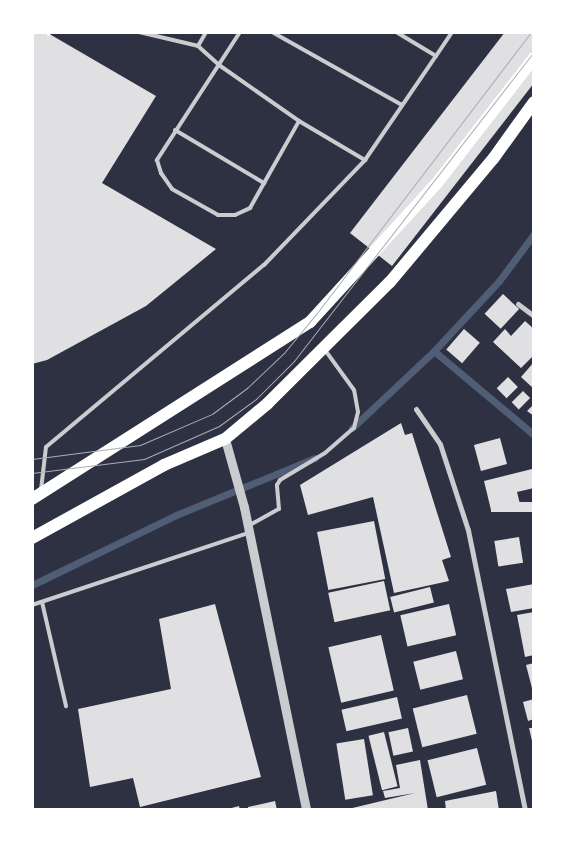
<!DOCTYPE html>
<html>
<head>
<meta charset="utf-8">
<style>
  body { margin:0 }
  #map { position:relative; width:566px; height:842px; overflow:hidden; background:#2d3142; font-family:"Source Sans 3",sans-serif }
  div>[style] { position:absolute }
  .stream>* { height:7px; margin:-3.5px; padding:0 3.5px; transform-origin:3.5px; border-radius:3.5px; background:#4f5d75 }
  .building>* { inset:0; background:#e0e0e3; transform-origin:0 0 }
  .path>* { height:3px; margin:-1.5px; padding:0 1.5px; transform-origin:1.5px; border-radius:1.5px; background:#fff }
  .service>* { height:4px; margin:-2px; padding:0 2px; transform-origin:2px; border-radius:2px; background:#caccd0 }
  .minor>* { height:5px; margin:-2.5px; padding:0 2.5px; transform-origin:2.5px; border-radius:2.5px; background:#caccd0 }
  .tertiary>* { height:9px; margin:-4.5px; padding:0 4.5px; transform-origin:4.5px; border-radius:4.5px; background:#caccd0 }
  .primary>* { height:12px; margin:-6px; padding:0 6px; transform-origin:6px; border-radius:6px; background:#fff }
  .tram>* { height:1px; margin:-0.5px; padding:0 0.5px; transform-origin:0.5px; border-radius:0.5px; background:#abadb3 }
  span { translate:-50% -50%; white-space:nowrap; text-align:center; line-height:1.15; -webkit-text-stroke:4px #fff; paint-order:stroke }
  .frame { position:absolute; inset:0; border:34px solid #fff; pointer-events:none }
</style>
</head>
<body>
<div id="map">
  <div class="stream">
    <i style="left:434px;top:351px;width:131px;rotate:40deg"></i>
    <i style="left:352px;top:428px;width:112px;rotate:-43.2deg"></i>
    <i style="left:434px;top:351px;width:96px;rotate:-47.1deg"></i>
    <i style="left:499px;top:281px;width:59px;rotate:-53.3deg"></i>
    <i style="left:32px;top:585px;width:160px;rotate:-25.9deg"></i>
    <i style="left:176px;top:515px;width:150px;rotate:-22.3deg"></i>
  </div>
  <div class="building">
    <i style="clip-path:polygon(32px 32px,46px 32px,156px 96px,102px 183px,216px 249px,146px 306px,47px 360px,32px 364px)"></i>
    <i style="clip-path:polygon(505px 32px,534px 32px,534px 83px,392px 266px,350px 233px)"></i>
    <i style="left:503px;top:294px;width:22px;height:27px;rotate:43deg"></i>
    <i style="clip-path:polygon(525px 321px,534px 329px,534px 355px,521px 368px,493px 342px,505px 329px,511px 336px)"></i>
    <i style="left:464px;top:329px;width:21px;height:27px;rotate:41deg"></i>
    <i style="clip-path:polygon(534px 362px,534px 389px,521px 377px)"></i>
    <i style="left:508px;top:377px;width:14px;height:16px;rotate:45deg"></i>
    <i style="left:523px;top:391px;width:10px;height:16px;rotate:45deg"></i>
    <i style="clip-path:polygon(534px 404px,534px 416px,527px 411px)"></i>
    <i style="clip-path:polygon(401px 423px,405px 435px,412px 433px,451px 557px,442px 560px,449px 581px,394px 593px,373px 497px,308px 515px,300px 485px)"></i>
    <i style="left:500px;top:438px;width:27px;height:27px;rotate:75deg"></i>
    <i style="clip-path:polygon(532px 469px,534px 488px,517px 492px,520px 504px,491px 510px,484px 481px)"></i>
    <i style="left:534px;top:502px;width:10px;height:43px;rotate:90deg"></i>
    <i style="left:374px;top:521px;width:59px;height:58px;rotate:79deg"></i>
    <i style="left:519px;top:537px;width:26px;height:25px;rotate:81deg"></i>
    <i style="left:384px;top:581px;width:30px;height:57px;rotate:78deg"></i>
    <i style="clip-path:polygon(534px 584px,534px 608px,511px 612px,506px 589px)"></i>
    <i style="left:430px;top:587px;width:16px;height:41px;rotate:76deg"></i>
    <i style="clip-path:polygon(215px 604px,261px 777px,140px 807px,133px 778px,90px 787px,78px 709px,171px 689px,159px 619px)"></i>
    <i style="left:449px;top:604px;width:32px;height:50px;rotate:77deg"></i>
    <i style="clip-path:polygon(534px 612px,534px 655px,525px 657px,517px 615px)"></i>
    <i style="left:381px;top:635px;width:57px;height:54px;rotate:77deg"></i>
    <i style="left:456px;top:651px;width:29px;height:44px;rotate:76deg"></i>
    <i style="clip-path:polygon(534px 663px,534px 692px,533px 692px,526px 665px)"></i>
    <i style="left:467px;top:695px;width:40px;height:56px;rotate:76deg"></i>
    <i style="left:397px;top:697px;width:22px;height:57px;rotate:77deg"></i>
    <i style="clip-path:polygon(534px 699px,534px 719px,528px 721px,523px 702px)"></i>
    <i style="left:408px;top:728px;width:24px;height:20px;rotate:78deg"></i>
    <i style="clip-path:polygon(529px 728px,534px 728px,534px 745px,533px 745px)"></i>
    <i style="left:384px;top:732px;width:56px;height:16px;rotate:76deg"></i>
    <i style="left:364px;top:739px;width:57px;height:28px;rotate:81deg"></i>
    <i style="left:477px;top:748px;width:38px;height:51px;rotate:76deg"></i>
    <i style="clip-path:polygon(420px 760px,428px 810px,344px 810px,415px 793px,385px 798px,383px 791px,400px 788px,396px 765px)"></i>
    <i style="clip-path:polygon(496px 791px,499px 810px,446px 810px,445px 801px)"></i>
    <i style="clip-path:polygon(275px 801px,277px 810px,248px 810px,248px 807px)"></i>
    <i style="clip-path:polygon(239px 806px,240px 810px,228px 810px,228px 809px)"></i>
  </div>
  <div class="path">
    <i style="left:48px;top:34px;width:2px;rotate:-63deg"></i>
  </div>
  <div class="service">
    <i style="left:139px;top:32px;width:61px;rotate:13.3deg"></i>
    <i style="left:198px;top:46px;width:28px;rotate:42deg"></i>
    <i style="left:219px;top:65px;width:98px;rotate:35deg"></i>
    <i style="left:299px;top:121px;width:77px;rotate:30.6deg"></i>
    <i style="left:240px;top:32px;width:153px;rotate:123deg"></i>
    <i style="left:157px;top:160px;width:14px;rotate:73deg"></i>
    <i style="left:161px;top:173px;width:19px;rotate:55deg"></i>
    <i style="left:172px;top:189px;width:53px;rotate:29.5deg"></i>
    <i style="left:218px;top:215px;width:17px"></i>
    <i style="left:235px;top:215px;width:17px;rotate:-25deg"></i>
    <i style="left:250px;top:208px;width:100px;rotate:-60.6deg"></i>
    <i style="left:272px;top:32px;width:149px;rotate:29.3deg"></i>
    <i style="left:198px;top:46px;width:16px;rotate:-60deg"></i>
    <i style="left:436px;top:56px;width:29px;rotate:-56deg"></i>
    <i style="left:175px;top:130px;width:104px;rotate:30.8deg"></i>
    <i style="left:41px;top:490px;width:43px;rotate:-83.4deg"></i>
    <i style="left:46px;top:447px;width:284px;rotate:-39.9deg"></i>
    <i style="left:264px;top:265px;width:146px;rotate:-46.1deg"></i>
    <i style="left:365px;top:160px;width:126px;rotate:-55.7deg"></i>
    <i style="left:436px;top:56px;width:47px;rotate:-149deg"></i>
    <i style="left:248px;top:526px;width:35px;rotate:-29deg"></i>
    <i style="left:279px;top:509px;width:24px;rotate:-95deg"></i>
    <i style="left:277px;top:485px;width:6px;rotate:-59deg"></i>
    <i style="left:280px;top:480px;width:52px;rotate:-31deg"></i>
    <i style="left:325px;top:453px;width:38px;rotate:-41deg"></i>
    <i style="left:354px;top:428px;width:16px;rotate:-76deg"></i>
    <i style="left:358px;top:412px;width:22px;rotate:-100deg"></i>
    <i style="left:354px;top:390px;width:49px;rotate:-125.9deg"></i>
    <i style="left:42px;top:602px;width:107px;rotate:77deg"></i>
    <i style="left:32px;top:605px;width:229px;rotate:-18.4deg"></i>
  </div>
  <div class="minor">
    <i style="left:518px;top:304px;width:20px;rotate:37deg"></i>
    <i style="left:416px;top:409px;width:42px;rotate:55.6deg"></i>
    <i style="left:440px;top:444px;width:90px;rotate:72deg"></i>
    <i style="left:468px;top:530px;width:286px;rotate:78.5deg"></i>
  </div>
  <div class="tertiary">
    <i style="left:225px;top:439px;width:71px;rotate:74.4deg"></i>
    <i style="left:244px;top:507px;width:309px;rotate:78.4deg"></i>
  </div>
  <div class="primary">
    <i style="left:32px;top:499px;width:330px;rotate:-32.5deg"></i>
    <i style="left:310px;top:322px;width:188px;rotate:-47.6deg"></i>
    <i style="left:437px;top:183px;width:158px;rotate:-52.2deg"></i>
    <i style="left:32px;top:538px;width:151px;rotate:-28.9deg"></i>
    <i style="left:164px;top:465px;width:66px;rotate:-23.1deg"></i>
    <i style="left:225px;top:439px;width:55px;rotate:-39.8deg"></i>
    <i style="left:267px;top:404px;width:173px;rotate:-44.8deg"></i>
    <i style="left:390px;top:282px;width:160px;rotate:-50.1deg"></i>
    <i style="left:493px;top:159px;width:70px;rotate:-54.3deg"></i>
  </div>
  <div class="tram">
    <i style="left:32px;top:459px;width:109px;rotate:-7.4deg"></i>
    <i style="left:140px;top:445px;width:78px;rotate:-23.3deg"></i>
    <i style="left:212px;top:414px;width:44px;rotate:-36.6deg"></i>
    <i style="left:247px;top:388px;width:51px;rotate:-43.4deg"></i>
    <i style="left:284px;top:353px;width:52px;rotate:-50.5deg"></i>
    <i style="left:317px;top:313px;width:353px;rotate:-52.7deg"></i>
    <i style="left:32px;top:473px;width:113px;rotate:-7.1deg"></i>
    <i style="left:144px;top:459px;width:82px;rotate:-23.7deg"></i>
    <i style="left:219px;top:426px;width:46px;rotate:-36.1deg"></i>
    <i style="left:256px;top:399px;width:54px;rotate:-45deg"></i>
    <i style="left:294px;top:361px;width:391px;rotate:-52.2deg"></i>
  </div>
  <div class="frame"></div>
</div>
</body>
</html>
